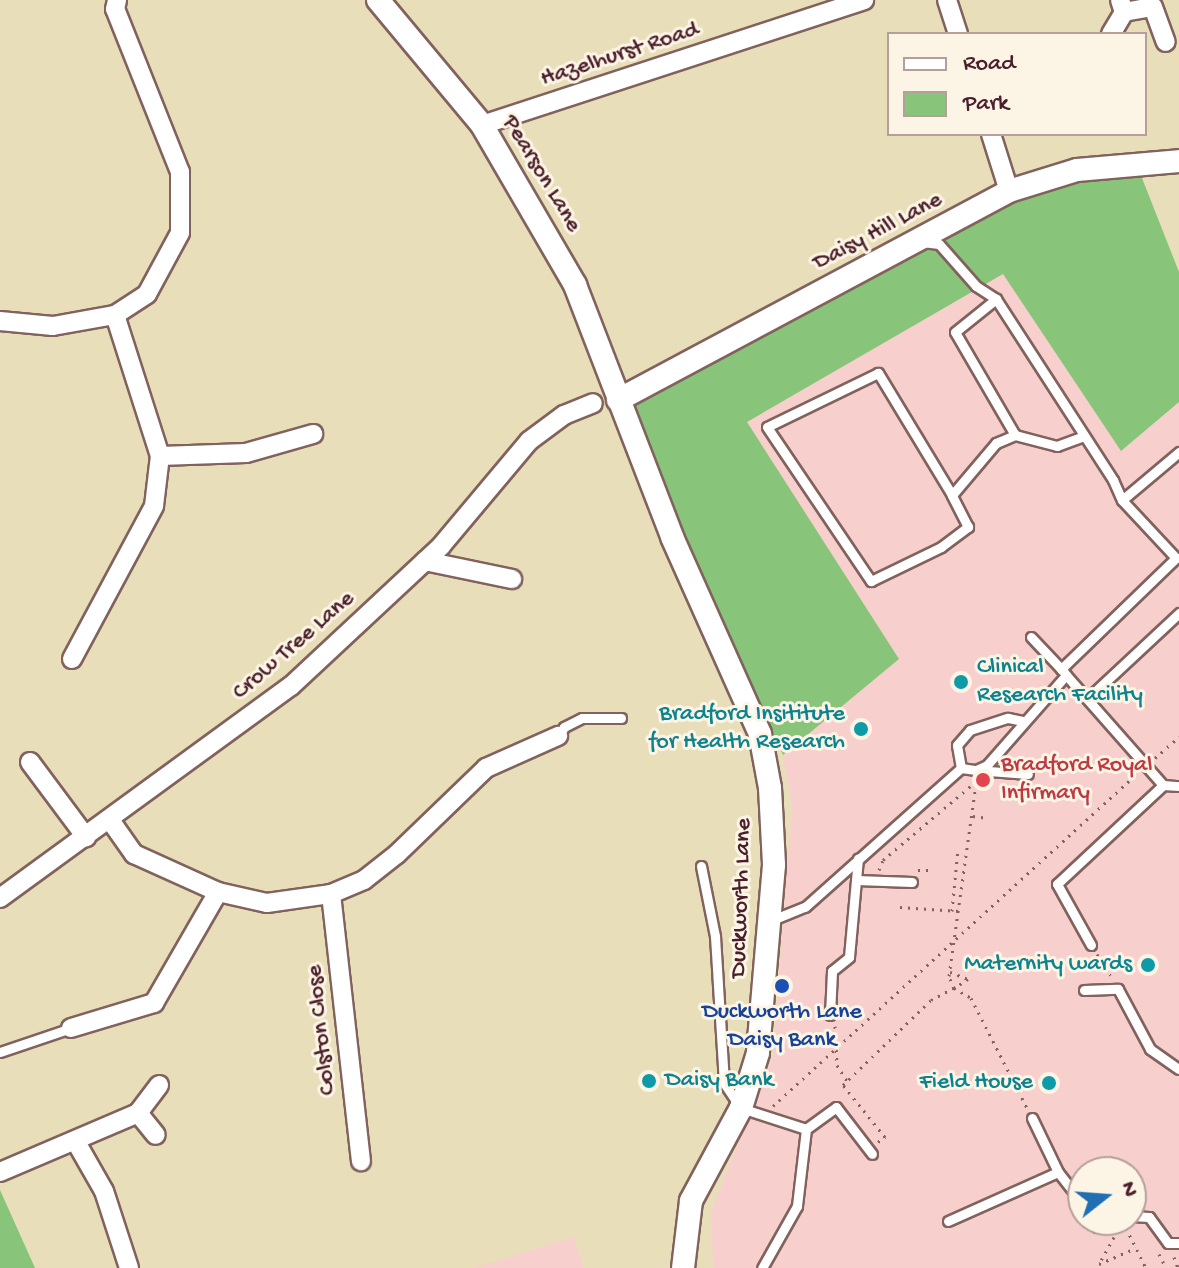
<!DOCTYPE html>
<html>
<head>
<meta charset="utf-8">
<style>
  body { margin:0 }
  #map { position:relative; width:1179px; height:1268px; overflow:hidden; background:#e9deba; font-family:"Gochi Hand",sans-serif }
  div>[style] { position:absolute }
  .built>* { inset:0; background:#f7d0ce }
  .green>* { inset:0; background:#88c47a }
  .path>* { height:3px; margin-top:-1.5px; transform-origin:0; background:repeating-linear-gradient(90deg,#82625d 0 2px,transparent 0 8px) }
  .roads { filter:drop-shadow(2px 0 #82625d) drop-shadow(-2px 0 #82625d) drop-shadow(0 2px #82625d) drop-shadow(0 -2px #82625d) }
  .service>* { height:9px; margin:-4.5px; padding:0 4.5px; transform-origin:4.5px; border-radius:4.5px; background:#fff }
  .minor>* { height:18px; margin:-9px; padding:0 9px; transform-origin:9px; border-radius:9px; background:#fff }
  .tertiary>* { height:22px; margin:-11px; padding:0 11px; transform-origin:11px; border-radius:11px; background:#fff }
  .dots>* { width:22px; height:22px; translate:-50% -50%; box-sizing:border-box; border:4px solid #fcf5e5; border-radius:50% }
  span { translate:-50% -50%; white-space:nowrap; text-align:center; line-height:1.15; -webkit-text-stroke:6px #fcf5e5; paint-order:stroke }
  .street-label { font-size:24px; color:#4a1f2b }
  .culture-label { font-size:24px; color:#0d838f }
  .left { translate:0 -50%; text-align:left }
  .right { translate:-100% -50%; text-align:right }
  .health-label { font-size:24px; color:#be3a42 }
  .transit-label { font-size:24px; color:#164399 }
  .legend { position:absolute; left:887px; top:32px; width:260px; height:104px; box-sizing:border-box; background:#fcf5e5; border:2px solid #b59f9b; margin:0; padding:10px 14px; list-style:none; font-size:24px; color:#4a1f2b }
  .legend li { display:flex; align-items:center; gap:16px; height:40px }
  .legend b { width:40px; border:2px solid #b59f9b }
  .north { position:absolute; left:1067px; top:1156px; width:80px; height:80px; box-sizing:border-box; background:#fcf5e5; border:2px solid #b59f9b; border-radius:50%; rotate:73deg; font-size:22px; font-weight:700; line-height:32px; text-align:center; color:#4a1f2b }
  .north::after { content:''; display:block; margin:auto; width:28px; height:36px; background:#1f6fb2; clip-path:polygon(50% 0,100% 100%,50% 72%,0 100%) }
</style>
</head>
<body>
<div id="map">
  <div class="built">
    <i style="clip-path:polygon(evenodd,1003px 273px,1121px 450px,1179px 402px,1179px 1268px,713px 1268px,711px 1211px,773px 1056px,792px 805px,783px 755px,899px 659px,747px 422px,1003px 273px,1083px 1172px,1131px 1172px,1131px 1220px,1083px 1220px,1083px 1172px)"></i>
    <i style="clip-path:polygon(574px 1237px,584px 1268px,473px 1268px)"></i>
  </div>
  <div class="green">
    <i style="clip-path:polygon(1140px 173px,1179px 272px,1179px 402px,1121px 451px,1003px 274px,747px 422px,899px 659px,783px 755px,627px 404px,1004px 204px,1068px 183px)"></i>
    <i style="clip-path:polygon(0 1190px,35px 1268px,0 1268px)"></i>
  </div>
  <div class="path">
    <i style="left:1155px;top:758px;width:32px;rotate:-41deg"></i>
    <i style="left:1034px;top:763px;width:13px;rotate:4deg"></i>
    <i style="left:973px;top:816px;width:15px;rotate:8deg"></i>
    <i style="left:879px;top:870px;width:11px;rotate:-68deg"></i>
    <i style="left:883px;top:860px;width:118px;rotate:-40.2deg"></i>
    <i style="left:918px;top:870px;width:12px"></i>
    <i style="left:900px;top:907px;width:59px;rotate:3.9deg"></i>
    <i style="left:952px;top:911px;width:62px;rotate:-84.5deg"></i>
    <i style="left:1097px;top:954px;width:25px;rotate:58deg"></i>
    <i style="left:950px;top:972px;width:19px;rotate:21deg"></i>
    <i style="left:968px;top:979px;width:17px;rotate:147deg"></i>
    <i style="left:954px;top:988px;width:13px;rotate:-113deg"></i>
    <i style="left:949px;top:976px;width:194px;rotate:-82deg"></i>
    <i style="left:835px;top:1026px;width:39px;rotate:87deg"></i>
    <i style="left:837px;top:1065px;width:19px;rotate:58deg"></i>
    <i style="left:773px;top:1106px;width:493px;rotate:-42.4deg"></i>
    <i style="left:878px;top:1142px;width:9px;rotate:-36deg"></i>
    <i style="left:885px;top:1137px;width:67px;rotate:-128.9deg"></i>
    <i style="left:843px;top:1085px;width:122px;rotate:-44deg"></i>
    <i style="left:931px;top:1000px;width:26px;rotate:-28deg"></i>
    <i style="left:954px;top:988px;width:20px;rotate:30deg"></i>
    <i style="left:971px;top:998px;width:123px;rotate:63deg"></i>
    <i style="left:1126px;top:1228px;width:45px;rotate:63.4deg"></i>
    <i style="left:1114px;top:1237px;width:31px;rotate:119deg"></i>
    <i style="left:1099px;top:1264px;width:40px;rotate:-23.4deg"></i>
    <i style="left:1159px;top:1254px;width:16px;rotate:63deg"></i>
    <i style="left:1174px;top:1257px;width:12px;rotate:70deg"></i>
  </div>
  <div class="roads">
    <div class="service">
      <i style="left:922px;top:242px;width:17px;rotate:7deg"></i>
      <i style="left:939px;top:244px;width:56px;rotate:48.6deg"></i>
      <i style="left:976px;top:286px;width:24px;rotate:33deg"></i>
      <i style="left:1084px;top:436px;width:29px;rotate:160deg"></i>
      <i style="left:1057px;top:446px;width:43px;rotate:-165.3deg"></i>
      <i style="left:1015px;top:435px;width:119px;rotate:-120.2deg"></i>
      <i style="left:955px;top:332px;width:53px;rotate:-38.8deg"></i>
      <i style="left:996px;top:299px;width:216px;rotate:57.1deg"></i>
      <i style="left:1113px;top:480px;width:22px;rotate:66deg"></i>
      <i style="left:952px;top:495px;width:143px;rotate:-121.2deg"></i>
      <i style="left:878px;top:373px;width:123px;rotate:154.1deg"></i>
      <i style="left:767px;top:427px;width:186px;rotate:56deg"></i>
      <i style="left:871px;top:581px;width:78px;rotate:-25.9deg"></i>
      <i style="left:941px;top:547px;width:34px;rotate:-37deg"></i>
      <i style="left:968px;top:527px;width:36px;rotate:-117deg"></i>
      <i style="left:952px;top:495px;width:68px;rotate:-49.8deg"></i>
      <i style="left:996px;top:443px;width:21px;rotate:-23deg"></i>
      <i style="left:1031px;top:637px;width:48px;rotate:46.7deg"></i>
      <i style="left:1061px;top:669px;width:160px;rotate:-44deg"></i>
      <i style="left:1176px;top:558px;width:79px;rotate:-133deg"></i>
      <i style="left:1122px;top:500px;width:75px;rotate:-40.1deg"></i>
      <i style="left:1088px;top:698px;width:125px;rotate:-43deg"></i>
      <i style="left:558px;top:736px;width:11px;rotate:-56deg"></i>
      <i style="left:564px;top:727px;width:20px;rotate:-27deg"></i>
      <i style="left:582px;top:718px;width:39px"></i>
      <i style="left:961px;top:768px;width:15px;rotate:8deg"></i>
      <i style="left:976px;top:770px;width:12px;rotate:-24deg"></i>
      <i style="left:987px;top:765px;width:120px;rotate:-48.7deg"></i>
      <i style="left:1066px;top:675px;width:147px;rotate:48.6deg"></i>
      <i style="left:1163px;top:785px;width:16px;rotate:4deg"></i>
      <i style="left:961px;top:768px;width:23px;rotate:-100deg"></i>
      <i style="left:957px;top:745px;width:20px;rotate:-49deg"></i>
      <i style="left:970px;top:730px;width:40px;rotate:-18deg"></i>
      <i style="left:1008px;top:718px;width:16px;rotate:11deg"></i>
      <i style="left:976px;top:770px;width:52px;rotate:4.4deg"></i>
      <i style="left:701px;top:866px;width:71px;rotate:78.7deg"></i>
      <i style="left:715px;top:936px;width:147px;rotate:86.5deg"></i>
      <i style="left:724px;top:1083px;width:30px;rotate:56deg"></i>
      <i style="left:741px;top:1108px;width:68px;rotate:17.9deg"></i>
      <i style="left:806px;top:1129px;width:78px;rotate:96.7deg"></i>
      <i style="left:797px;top:1206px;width:71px;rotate:119.4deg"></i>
      <i style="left:856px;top:880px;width:56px;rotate:2deg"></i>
      <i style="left:772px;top:920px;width:35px;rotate:-22deg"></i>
      <i style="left:805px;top:907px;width:209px;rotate:-41.7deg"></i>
      <i style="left:1091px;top:945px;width:70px;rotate:-119.1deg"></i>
      <i style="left:1057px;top:884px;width:145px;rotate:-43deg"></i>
      <i style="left:1084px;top:990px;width:34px;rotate:-2deg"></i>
      <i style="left:1118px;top:989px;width:68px;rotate:61.9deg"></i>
      <i style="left:1150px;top:1049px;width:35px;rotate:35deg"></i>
      <i style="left:830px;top:1015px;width:44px;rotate:-87.4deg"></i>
      <i style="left:832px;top:971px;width:22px;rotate:-39deg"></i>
      <i style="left:849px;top:957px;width:99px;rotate:-84.8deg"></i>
      <i style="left:0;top:1052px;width:75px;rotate:-18.7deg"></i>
      <i style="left:1032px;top:1118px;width:60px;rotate:64.3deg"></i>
      <i style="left:1058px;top:1172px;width:41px;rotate:52deg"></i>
      <i style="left:806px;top:1129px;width:37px;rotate:-36deg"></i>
      <i style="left:836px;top:1107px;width:59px;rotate:52.5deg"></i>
      <i style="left:1131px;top:1216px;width:18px;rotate:3deg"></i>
      <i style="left:1149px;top:1217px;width:32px;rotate:54deg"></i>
      <i style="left:1168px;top:1243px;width:11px"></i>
      <i style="left:1093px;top:1220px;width:8px;rotate:60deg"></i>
      <i style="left:1097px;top:1227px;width:21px;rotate:-19deg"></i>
      <i style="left:948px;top:1221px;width:120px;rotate:-24deg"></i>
    </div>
    <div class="minor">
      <i style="left:947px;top:0;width:36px;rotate:72deg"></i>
      <i style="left:1120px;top:0;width:13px;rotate:72deg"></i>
      <i style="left:1124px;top:12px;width:29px;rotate:-10deg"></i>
      <i style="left:1153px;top:7px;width:37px;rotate:70deg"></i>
      <i style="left:1111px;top:34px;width:26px;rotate:-59deg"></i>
      <i style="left:482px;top:125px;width:402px;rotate:-18.1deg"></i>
      <i style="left:991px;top:134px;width:60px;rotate:72.5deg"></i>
      <i style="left:0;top:321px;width:53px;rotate:5.4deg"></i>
      <i style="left:53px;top:326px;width:63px;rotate:-10.1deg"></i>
      <i style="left:115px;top:315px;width:38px;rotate:-33deg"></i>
      <i style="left:147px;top:294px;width:69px;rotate:-61.6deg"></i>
      <i style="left:180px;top:233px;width:61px;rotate:-90deg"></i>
      <i style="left:180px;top:172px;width:175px;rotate:-111.7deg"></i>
      <i style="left:115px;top:9px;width:9px;rotate:-77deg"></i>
      <i style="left:160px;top:456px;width:86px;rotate:-2deg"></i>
      <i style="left:246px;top:453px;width:70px;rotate:-15.8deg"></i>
      <i style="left:425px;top:561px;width:89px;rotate:11.7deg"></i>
      <i style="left:72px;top:659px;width:174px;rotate:-61.8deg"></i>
      <i style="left:154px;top:506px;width:50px;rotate:-83.2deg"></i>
      <i style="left:160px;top:456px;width:148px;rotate:-107.7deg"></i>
      <i style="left:30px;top:762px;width:94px;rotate:53.3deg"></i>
      <i style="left:110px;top:820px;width:42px;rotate:54.8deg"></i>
      <i style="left:134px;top:854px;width:92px;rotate:24.3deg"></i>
      <i style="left:218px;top:892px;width:50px;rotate:12.7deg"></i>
      <i style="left:267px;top:903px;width:65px;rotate:-8deg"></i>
      <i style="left:331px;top:894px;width:36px;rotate:-23deg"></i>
      <i style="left:364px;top:880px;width:42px;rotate:-38.2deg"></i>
      <i style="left:397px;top:854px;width:124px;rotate:-44deg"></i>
      <i style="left:486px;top:768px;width:79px;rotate:-24deg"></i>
      <i style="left:331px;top:894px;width:269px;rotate:83.6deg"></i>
      <i style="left:0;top:898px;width:360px;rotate:-36.1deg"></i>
      <i style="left:291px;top:686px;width:205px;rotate:-43deg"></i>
      <i style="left:441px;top:546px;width:137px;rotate:-50deg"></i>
      <i style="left:529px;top:441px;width:44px;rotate:-36.6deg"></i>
      <i style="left:564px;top:415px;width:31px;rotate:-22deg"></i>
      <i style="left:71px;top:1028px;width:87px;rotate:-16.8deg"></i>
      <i style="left:154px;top:1003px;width:128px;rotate:-60deg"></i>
      <i style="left:138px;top:1113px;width:28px;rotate:51deg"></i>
      <i style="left:76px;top:1142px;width:56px;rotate:60.3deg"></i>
      <i style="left:104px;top:1191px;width:81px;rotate:72deg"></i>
      <i style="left:0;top:1172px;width:150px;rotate:-23.1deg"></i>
      <i style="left:138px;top:1113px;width:35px;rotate:-53deg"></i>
    </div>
    <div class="tertiary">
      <i style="left:378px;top:0;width:163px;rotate:50.2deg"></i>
      <i style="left:482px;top:125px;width:185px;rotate:59.8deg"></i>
      <i style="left:575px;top:285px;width:270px;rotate:68.9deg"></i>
      <i style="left:672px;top:537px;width:216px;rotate:65.9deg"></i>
      <i style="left:760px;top:734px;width:55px;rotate:79.5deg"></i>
      <i style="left:770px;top:788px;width:77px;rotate:87deg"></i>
      <i style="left:774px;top:865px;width:189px;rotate:94.9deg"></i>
      <i style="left:758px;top:1053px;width:58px;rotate:107.2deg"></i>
      <i style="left:741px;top:1108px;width:106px;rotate:118.3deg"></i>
      <i style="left:691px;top:1201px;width:67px;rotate:96.8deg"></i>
      <i style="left:618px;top:400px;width:443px;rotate:-28.1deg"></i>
      <i style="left:1009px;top:191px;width:71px;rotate:-17.2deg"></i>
      <i style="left:1077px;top:170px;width:102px;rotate:-5deg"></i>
    </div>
  </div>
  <div class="dots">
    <i style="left:961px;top:682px;background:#0f9aa8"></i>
    <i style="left:861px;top:729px;background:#0f9aa8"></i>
    <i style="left:983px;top:780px;background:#e0444e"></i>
    <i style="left:1148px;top:965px;background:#0f9aa8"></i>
    <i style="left:782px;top:986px;background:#1a4fb4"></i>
    <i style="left:649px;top:1081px;background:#0f9aa8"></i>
    <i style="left:1049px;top:1083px;background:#0f9aa8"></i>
  </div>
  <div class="street-label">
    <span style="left:620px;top:55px;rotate:-18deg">Hazelhurst Road</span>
    <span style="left:541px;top:174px;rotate:59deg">Pearson Lane</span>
    <span style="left:878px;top:232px;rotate:-28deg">Daisy Hill Lane</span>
    <span style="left:294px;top:646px;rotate:-41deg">Crow Tree Lane</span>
    <span style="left:742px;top:898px;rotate:-88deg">Duckworth Lane</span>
    <span style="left:322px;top:1030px;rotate:-96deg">Colston Close</span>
  </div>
  <div class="culture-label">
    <span class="left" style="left:977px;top:682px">Clinical<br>Research Facility</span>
    <span class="right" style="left:845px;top:729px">Bradford Insititute<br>for Health Research</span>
    <span class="right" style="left:1132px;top:965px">Maternity wards</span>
    <span class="left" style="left:665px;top:1081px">Daisy Bank</span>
    <span class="right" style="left:1033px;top:1083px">Field House</span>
  </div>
  <div class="health-label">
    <span class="left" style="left:1001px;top:780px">Bradford Royal<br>Infirmary</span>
  </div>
  <div class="transit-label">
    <span style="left:782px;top:1027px">Duckworth Lane<br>Daisy Bank</span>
  </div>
  <ul class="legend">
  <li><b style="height:10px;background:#fff"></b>Road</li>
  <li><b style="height:22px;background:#88c47a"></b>Park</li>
  </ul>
  <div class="north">N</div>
</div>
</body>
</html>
